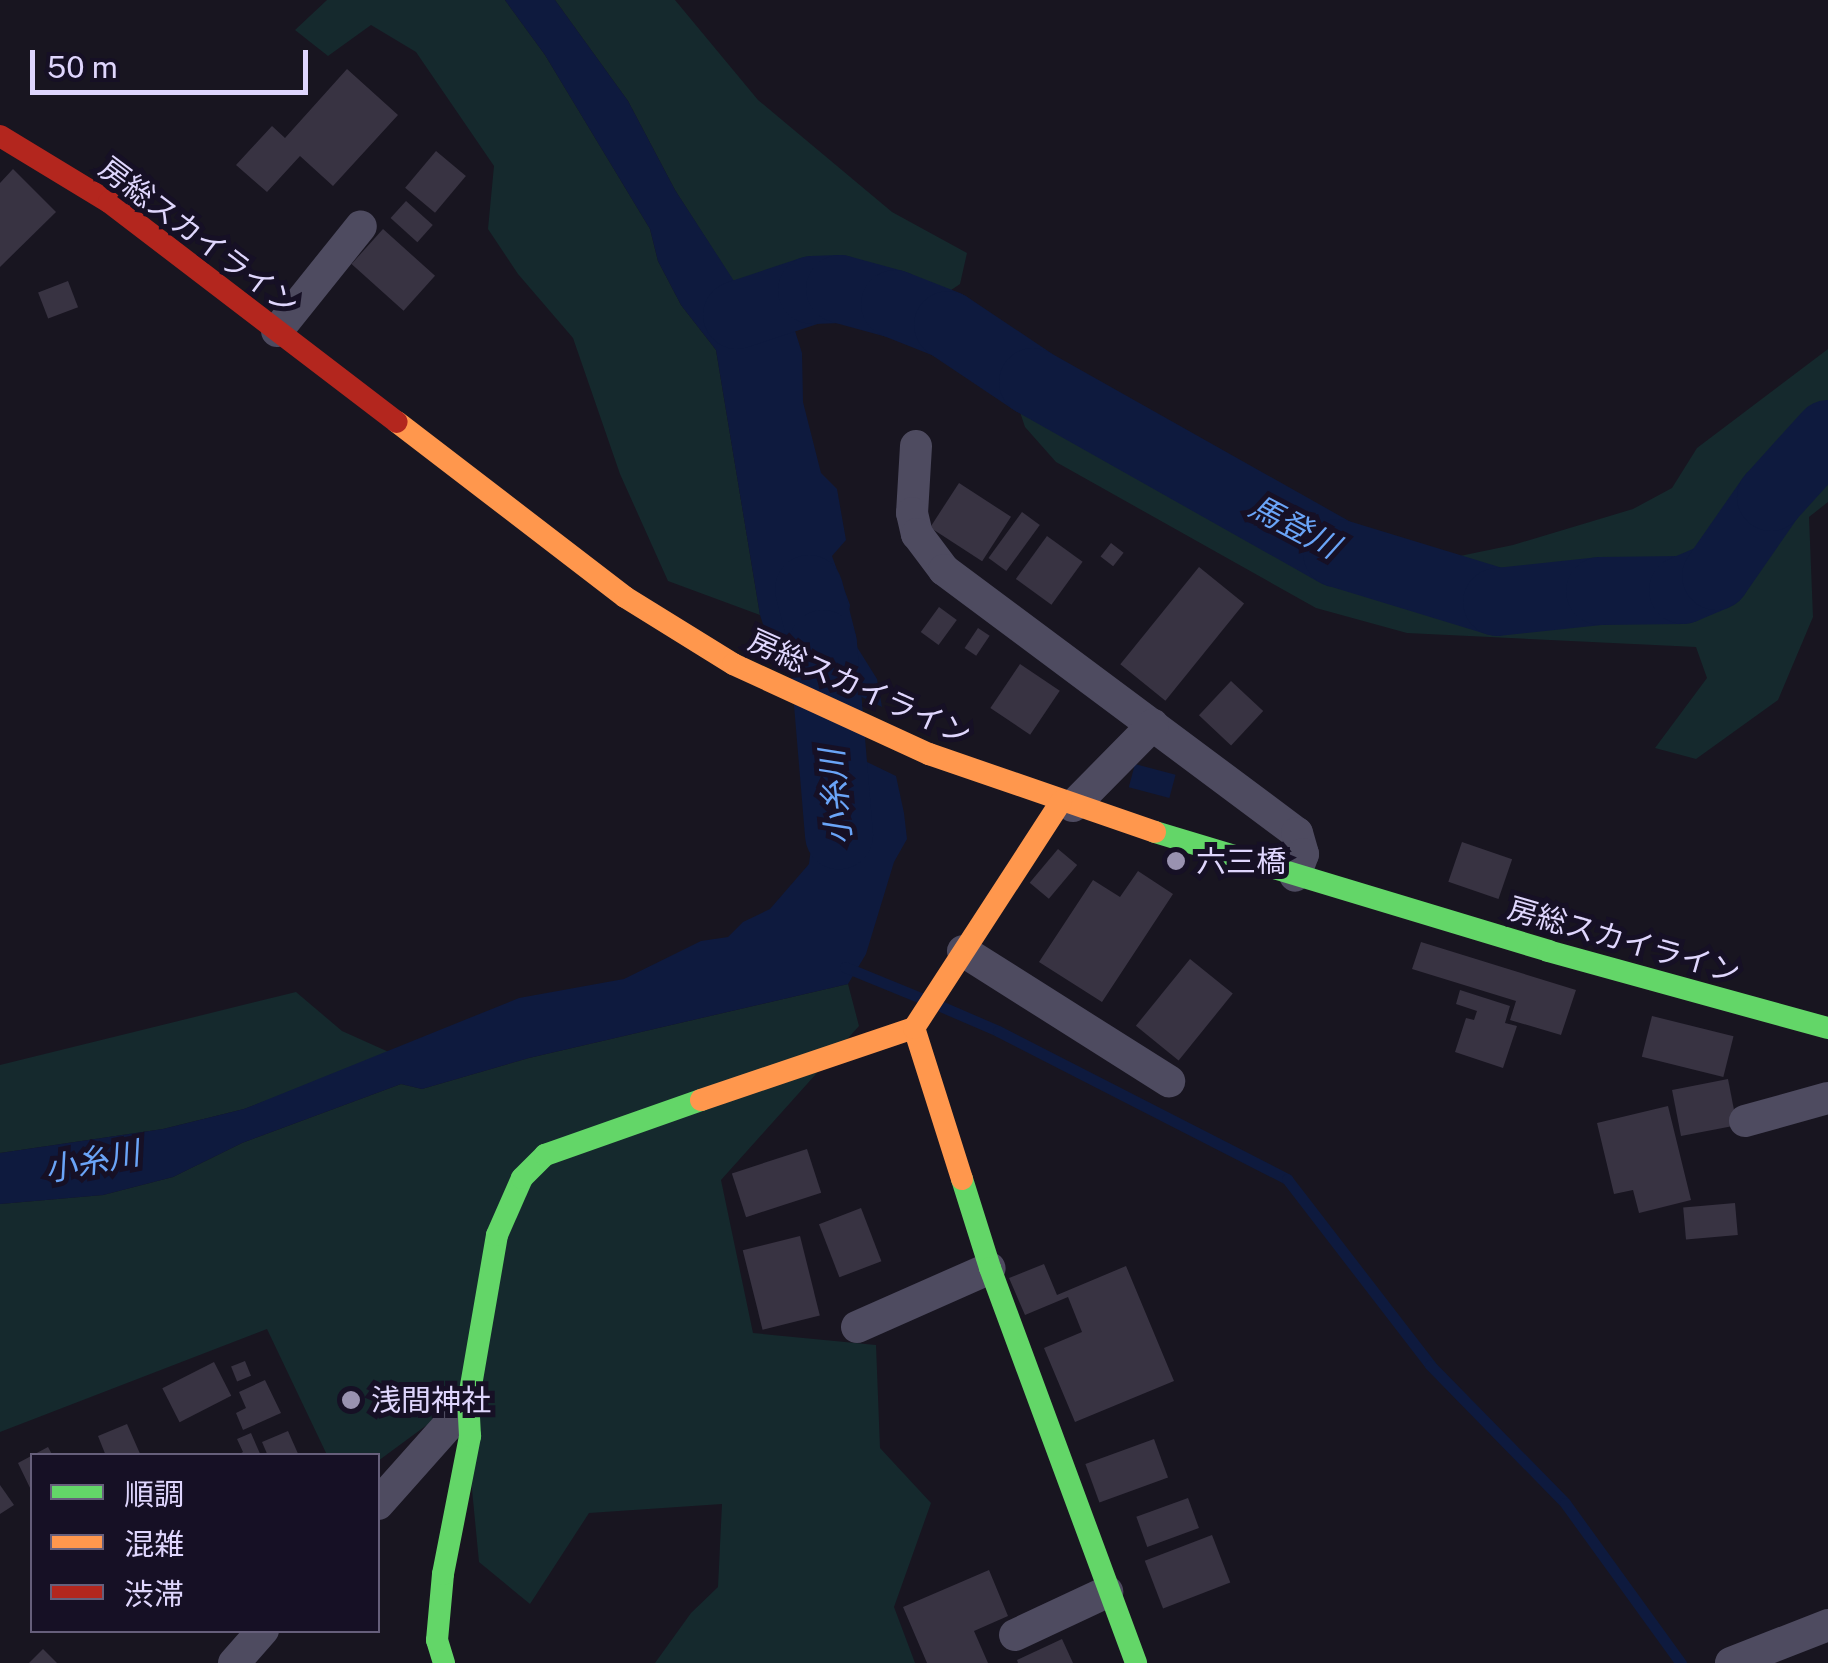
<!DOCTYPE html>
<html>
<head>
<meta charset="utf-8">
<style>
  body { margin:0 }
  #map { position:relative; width:1828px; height:1663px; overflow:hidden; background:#181520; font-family:"Public Sans","Noto Sans JP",sans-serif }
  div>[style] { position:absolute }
  .green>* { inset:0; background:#15292d }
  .water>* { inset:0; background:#0e1a3e; transform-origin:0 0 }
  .stream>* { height:11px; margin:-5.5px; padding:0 5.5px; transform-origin:5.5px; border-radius:5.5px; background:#0e1a3e }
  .river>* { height:68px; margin:-34px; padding:0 34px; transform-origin:34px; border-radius:34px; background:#0e1a3e }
  .building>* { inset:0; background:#383342; transform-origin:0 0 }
  .street>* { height:32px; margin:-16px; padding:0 16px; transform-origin:16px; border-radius:16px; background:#4e4b60 }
  .fast>* { height:22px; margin:-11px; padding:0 11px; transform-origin:11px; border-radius:11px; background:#63d668 }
  .slow>* { height:22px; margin:-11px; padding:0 11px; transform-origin:11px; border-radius:11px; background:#ff974d }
  .jam>* { height:22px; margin:-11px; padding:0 11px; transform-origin:11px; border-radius:11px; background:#b3261e }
  .dots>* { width:28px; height:28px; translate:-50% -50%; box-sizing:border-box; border:5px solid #161025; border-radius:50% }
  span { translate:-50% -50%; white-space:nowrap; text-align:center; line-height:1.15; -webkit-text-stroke:10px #161025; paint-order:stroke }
  .street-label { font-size:30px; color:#dfd6fd }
  .poi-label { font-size:30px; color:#dfd6fd }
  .left { translate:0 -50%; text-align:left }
  .water-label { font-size:32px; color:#6aa4f7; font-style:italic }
  .legend { position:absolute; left:30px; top:1453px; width:350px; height:180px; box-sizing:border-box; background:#161025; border:2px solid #665f7b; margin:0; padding:12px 18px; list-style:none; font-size:30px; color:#dfd6fd }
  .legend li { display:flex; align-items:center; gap:20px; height:50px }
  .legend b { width:50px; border:2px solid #665f7b }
  .scale { position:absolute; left:30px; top:50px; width:278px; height:45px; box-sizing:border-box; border:5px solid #dfd6fd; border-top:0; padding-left:12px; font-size:30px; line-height:35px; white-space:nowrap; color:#dfd6fd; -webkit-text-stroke:8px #161025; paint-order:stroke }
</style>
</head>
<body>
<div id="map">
  <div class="green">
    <i style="clip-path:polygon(327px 0,505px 0,545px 55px,650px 229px,658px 261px,681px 305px,716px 350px,760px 615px,668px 581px,620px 474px,573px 338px,518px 274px,488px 229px,494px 166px,416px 52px,371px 25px,328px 56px,295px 30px)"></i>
    <i style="clip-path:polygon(555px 0,675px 0,758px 100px,892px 212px,967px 253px,960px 284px,935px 301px,873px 269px,780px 296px,768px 287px,754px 295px,734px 282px,675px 190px,628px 101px)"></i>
    <i style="clip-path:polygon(1828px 349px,1828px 502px,1809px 517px,1813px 617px,1778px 700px,1696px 759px,1655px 748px,1707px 678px,1696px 647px,1407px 633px,1316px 608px,1056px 462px,1025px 427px,1012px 388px,1211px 512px,1373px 574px,1513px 545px,1633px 509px,1672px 488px,1697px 448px)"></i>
    <i style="clip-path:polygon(848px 984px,859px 1026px,721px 1180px,753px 1333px,876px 1345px,880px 1448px,931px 1503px,894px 1607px,915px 1663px,655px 1663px,691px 1613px,718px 1587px,722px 1504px,589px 1513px,530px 1604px,479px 1562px,471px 1479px,473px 1391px,378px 1461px,378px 1456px,327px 1455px,267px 1329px,0 1432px,0 1204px,103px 1195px,173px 1177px,242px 1143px,401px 1084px,422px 1089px,529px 1058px)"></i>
    <i style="clip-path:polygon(296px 992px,342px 1031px,391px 1053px,244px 1109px,163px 1129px,0 1153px,0 1065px)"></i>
  </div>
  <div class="water">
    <i style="clip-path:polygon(505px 0,555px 0,628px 101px,675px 190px,734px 281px,754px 295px,768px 287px,785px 299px,802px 353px,803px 402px,821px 473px,837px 489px,846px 540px,832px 556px,850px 605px,847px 631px,877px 679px,882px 707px,772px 652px,760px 615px,716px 350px,681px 305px,658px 261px,650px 229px,545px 55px)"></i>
    <i style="clip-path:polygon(803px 731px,896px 776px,904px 813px,907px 839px,894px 862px,866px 954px,848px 984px,529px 1058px,422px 1089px,401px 1084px,242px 1143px,173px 1177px,103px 1195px,0 1204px,0 1153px,163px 1129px,244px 1109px,519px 998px,624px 979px,701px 941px,728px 937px,743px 922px,770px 909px,809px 864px,812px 840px,806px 826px,811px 783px)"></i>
    <i style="left:1135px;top:764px;width:42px;height:24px;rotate:15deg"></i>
  </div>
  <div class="stream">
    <i style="left:845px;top:967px;width:82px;rotate:22.2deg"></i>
    <i style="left:938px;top:1005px;width:65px;rotate:23.4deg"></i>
    <i style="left:998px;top:1031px;width:325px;rotate:27.1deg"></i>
    <i style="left:1287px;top:1179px;width:235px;rotate:52.4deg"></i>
    <i style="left:1430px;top:1365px;width:193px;rotate:45.6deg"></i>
    <i style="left:1565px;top:1503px;width:198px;rotate:54.1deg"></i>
  </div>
  <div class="river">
    <i style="left:737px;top:315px;width:79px;rotate:-18.4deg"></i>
    <i style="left:812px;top:290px;width:28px;rotate:-2deg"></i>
    <i style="left:840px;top:289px;width:57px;rotate:15.3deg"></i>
    <i style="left:895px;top:304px;width:57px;rotate:21.6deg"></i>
    <i style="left:948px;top:325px;width:102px;rotate:33.8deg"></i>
    <i style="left:1033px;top:382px;width:349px;rotate:29.4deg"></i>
    <i style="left:1337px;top:553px;width:167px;rotate:17deg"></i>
    <i style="left:1497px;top:602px;width:104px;rotate:-6.1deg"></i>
    <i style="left:1600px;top:591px;width:83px;rotate:-0.7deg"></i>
    <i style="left:1683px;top:590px;width:36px;rotate:-23deg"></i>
    <i style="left:1716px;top:576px;width:96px;rotate:-55.2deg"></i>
    <i style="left:1771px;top:497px;width:85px;rotate:-47.9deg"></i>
    <i style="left:809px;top:589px;width:57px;rotate:75.7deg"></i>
    <i style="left:823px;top:644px;width:192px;rotate:85.2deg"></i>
  </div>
  <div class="building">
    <i style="clip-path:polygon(347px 69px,398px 115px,333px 186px,300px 156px,267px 192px,236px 165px,272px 126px,285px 138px)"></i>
    <i style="left:436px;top:151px;width:39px;height:48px;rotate:40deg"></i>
    <i style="clip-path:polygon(13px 169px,56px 212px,0 267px,0 183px)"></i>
    <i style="left:406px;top:201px;width:36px;height:23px;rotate:42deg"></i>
    <i style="left:383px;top:229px;width:70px;height:47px;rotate:42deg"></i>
    <i style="left:68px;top:281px;width:28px;height:32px;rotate:69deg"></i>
    <i style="left:959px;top:483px;width:62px;height:53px;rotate:33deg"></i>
    <i style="left:1022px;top:512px;width:22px;height:57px;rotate:36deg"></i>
    <i style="left:1047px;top:536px;width:44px;height:53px;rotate:36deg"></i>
    <i style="left:1111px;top:543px;width:16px;height:17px;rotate:38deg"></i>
    <i style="left:1199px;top:567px;width:58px;height:125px;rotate:39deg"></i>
    <i style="left:939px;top:607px;width:22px;height:31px;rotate:36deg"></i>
    <i style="left:978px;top:628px;width:14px;height:24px;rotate:34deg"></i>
    <i style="left:1020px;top:664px;width:48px;height:53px;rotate:34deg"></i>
    <i style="left:1231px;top:681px;width:44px;height:47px;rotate:43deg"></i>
    <i style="left:1462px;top:842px;width:53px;height:42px;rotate:19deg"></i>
    <i style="left:1058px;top:849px;width:25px;height:44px;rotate:40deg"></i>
    <i style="clip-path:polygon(1138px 871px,1173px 894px,1102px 1002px,1039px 962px,1093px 880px,1120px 897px)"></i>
    <i style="clip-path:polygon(1421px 942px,1576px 990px,1561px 1035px,1510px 1020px,1516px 1001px,1412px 969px)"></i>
    <i style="left:1190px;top:959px;width:55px;height:86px;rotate:39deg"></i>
    <i style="clip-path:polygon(1460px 990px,1510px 1006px,1505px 1023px,1517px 1026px,1503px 1068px,1455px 1052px,1466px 1018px,1474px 1020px,1477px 1011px,1456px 1004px)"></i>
    <i style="left:1652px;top:1016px;width:84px;height:42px;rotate:14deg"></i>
    <i style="left:1728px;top:1079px;width:47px;height:57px;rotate:79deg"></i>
    <i style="clip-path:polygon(1668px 1106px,1691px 1200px,1639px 1213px,1633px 1190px,1614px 1194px,1597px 1123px)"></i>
    <i style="left:807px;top:1149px;width:46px;height:79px;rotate:72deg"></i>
    <i style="left:1735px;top:1203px;width:32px;height:52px;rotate:85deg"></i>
    <i style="left:861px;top:1208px;width:57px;height:45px;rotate:69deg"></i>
    <i style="left:800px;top:1236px;width:82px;height:59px;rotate:76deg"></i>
    <i style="clip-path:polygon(1044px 1264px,1057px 1295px,1126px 1266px,1174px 1381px,1075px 1422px,1044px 1348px,1082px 1332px,1068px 1297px,1025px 1315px,1009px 1278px)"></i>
    <i style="left:245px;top:1361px;width:16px;height:15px;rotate:68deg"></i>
    <i style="left:214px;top:1362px;width:38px;height:58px;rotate:63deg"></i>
    <i style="clip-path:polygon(265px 1380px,281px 1413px,243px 1430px,236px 1413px,246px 1408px,239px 1392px)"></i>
    <i style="clip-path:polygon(127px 1424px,141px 1456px,106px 1456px,98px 1436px)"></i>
    <i style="clip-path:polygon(288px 1431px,299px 1456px,268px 1456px,262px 1442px)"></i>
    <i style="clip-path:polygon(251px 1433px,261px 1456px,236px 1456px,243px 1452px,237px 1439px)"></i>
    <i style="left:1154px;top:1439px;width:41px;height:73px;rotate:70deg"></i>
    <i style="clip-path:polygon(48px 1447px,53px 1456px,32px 1456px,32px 1492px,18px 1463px)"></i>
    <i style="clip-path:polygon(0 1485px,14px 1505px,0 1514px)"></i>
    <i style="left:1188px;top:1498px;width:32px;height:55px;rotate:70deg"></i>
    <i style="left:1212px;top:1535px;width:51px;height:72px;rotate:69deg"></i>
    <i style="clip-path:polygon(989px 1570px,1008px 1616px,974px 1631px,988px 1663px,927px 1663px,903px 1607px)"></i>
    <i style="clip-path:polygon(1062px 1639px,1073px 1663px,1018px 1663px,1017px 1660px)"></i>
    <i style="clip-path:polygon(43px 1649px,57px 1663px,29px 1663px)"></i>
  </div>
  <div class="street">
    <i style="left:277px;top:331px;width:134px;rotate:-51.3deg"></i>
    <i style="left:916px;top:446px;width:67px;rotate:93.4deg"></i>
    <i style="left:912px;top:513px;width:22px;rotate:77deg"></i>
    <i style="left:917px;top:534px;width:45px;rotate:53.1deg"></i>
    <i style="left:944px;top:570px;width:440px;rotate:36.7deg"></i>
    <i style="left:1297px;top:833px;width:22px;rotate:74deg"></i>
    <i style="left:1303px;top:854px;width:23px;rotate:110deg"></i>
    <i style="left:1073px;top:806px;width:114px;rotate:-45.4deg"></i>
    <i style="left:963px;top:951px;width:244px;rotate:32.3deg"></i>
    <i style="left:1745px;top:1121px;width:86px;rotate:-15.5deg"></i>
    <i style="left:857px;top:1327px;width:145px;rotate:-23.9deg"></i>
    <i style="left:378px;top:1504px;width:135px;rotate:-48.3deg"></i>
    <i style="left:1015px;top:1635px;width:102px;rotate:-25.1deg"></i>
    <i style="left:234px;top:1663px;width:44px;rotate:-48.7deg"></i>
    <i style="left:1731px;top:1663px;width:104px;rotate:-21.4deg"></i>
  </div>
  <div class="fast">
    <i style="left:1155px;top:832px;width:411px;rotate:16.8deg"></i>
    <i style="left:1548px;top:951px;width:290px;rotate:15.4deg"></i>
    <i style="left:962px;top:1179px;width:93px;rotate:72.5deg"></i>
    <i style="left:990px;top:1268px;width:421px;rotate:69.7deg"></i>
    <i style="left:444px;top:1663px;width:24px;rotate:-107deg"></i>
    <i style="left:437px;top:1640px;width:66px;rotate:-84.8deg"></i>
    <i style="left:443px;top:1574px;width:141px;rotate:-78.9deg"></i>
    <i style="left:470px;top:1436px;width:33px;rotate:-93deg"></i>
    <i style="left:468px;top:1403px;width:170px;rotate:-80.2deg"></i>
    <i style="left:497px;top:1235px;width:62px;rotate:-66.3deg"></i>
    <i style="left:522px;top:1178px;width:33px;rotate:-45deg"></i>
    <i style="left:545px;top:1155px;width:165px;rotate:-19.4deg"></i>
  </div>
  <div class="slow">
    <i style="left:397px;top:422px;width:287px;rotate:37.5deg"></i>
    <i style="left:625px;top:597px;width:127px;rotate:31.8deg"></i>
    <i style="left:733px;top:664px;width:216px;rotate:24.7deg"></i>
    <i style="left:929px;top:754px;width:239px;rotate:19deg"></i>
    <i style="left:701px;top:1100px;width:225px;rotate:-18.7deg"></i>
    <i style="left:962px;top:1179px;width:158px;rotate:-107.6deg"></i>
    <i style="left:914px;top:1028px;width:270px;rotate:-57deg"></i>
  </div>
  <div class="jam">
    <i style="left:0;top:136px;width:127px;rotate:31.2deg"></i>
    <i style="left:109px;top:202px;width:362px;rotate:37.4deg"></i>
  </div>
  <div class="dots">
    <i style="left:1176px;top:861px;background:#9992b0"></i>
    <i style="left:351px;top:1400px;background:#9992b0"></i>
  </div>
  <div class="street-label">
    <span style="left:199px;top:236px;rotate:37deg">房総スカイライン</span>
    <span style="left:860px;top:687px;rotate:24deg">房総スカイライン</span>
    <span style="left:1624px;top:940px;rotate:16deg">房総スカイライン</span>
  </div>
  <div class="poi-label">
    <span class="left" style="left:1196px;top:861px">六三橋</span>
    <span class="left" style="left:371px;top:1400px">浅間神社</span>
  </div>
  <div class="water-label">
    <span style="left:1294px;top:527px;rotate:28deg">馬登川</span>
    <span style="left:836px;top:797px;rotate:-95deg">小糸川</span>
    <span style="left:92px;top:1162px;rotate:-11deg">小糸川</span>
  </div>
  <ul class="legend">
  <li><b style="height:12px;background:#63d668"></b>順調</li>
  <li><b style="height:12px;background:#ff974d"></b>混雑</li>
  <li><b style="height:12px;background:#b3261e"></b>渋滞</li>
  </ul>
  <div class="scale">50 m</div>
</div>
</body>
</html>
